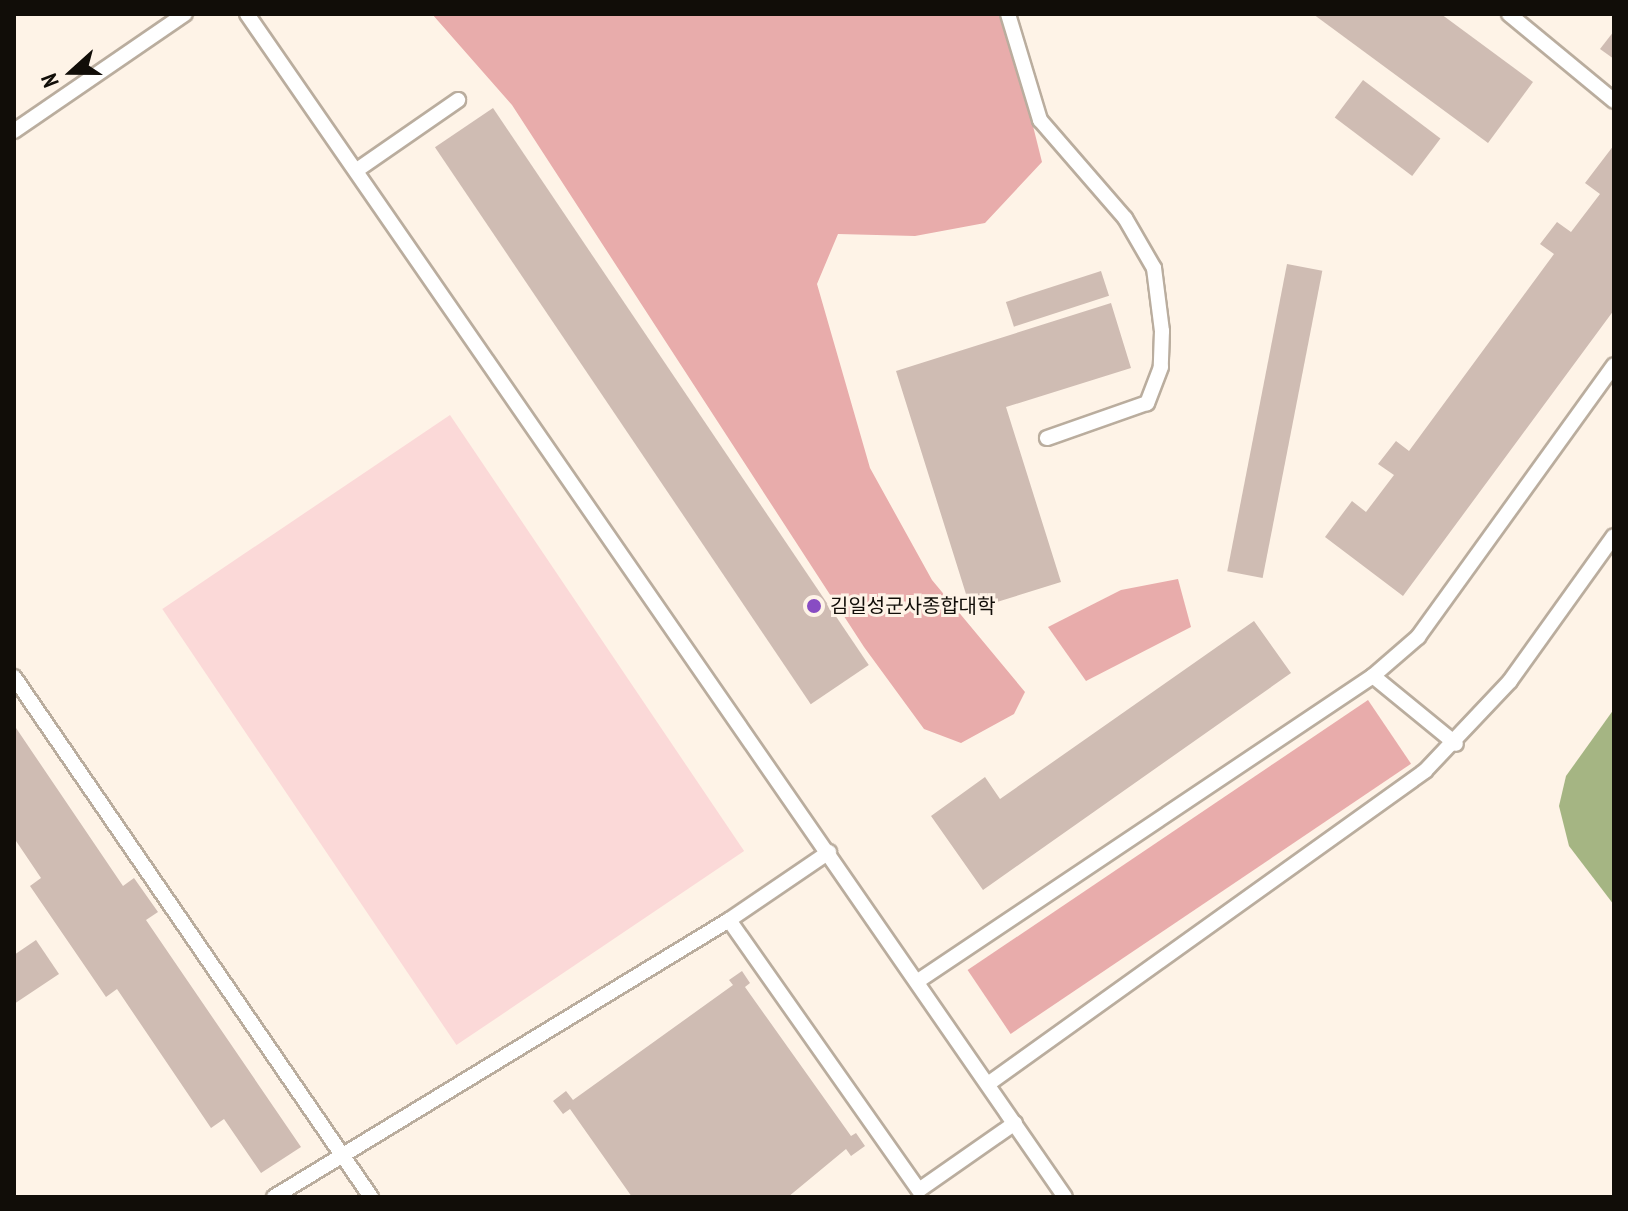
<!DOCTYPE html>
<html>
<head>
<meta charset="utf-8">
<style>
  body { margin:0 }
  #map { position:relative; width:1628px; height:1211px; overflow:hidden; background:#fef3e7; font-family:"PT Sans Narrow","Noto Sans KR",sans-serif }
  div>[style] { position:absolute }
  .green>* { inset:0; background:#fbd9d8; transform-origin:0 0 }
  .forest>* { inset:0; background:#e8acab; transform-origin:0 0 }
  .water>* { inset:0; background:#a5b583 }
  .building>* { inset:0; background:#cfbcb3; transform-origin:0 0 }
  .roads { filter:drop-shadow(2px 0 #baad9e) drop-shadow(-2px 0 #baad9e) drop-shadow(0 2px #baad9e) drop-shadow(0 -2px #baad9e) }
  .service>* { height:14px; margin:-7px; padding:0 7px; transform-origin:7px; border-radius:7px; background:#fff }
  .dots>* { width:22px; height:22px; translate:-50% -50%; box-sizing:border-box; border:4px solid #fef3e7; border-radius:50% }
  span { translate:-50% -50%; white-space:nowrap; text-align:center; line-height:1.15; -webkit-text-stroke:6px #fef3e7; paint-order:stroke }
  .poi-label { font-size:20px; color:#110d08 }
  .left { translate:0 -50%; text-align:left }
  .frame { position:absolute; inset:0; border:16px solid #110d08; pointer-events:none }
  .north { position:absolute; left:32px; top:32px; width:80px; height:80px; -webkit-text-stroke:6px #fef3e7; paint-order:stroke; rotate:249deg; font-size:22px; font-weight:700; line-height:32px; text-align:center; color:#110d08 }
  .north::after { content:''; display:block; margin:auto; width:28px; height:36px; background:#110d08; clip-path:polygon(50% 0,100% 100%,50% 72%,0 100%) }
</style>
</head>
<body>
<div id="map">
  <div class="green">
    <i style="left:450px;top:415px;width:526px;height:347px;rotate:56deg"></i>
  </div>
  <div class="forest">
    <i style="clip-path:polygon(432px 14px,1005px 14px,1042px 162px,985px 223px,915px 236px,838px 234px,817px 284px,870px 468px,932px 580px,1025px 692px,1014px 714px,961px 743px,924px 729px,864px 647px,512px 105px)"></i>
    <i style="clip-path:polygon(1178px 579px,1191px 627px,1086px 681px,1048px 627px,1121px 590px)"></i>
    <i style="left:1368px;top:700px;width:77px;height:483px;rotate:56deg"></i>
  </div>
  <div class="water">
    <i style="clip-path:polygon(1614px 709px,1614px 905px,1569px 846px,1559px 806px,1566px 776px)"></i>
  </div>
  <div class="building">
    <i style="clip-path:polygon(1313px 14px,1441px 14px,1533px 82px,1488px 143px)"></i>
    <i style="clip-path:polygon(1614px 31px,1614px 59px,1600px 49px)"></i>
    <i style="left:1363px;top:80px;width:97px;height:47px;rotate:37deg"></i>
    <i style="left:493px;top:108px;width:672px;height:70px;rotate:56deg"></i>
    <i style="clip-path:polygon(1614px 145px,1614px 310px,1403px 596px,1325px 537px,1352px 501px,1366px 512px,1394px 475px,1378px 464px,1396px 441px,1409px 451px,1554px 254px,1540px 244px,1557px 222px,1571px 232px,1600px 194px,1585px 183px)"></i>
    <i style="left:1287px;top:264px;width:36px;height:313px;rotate:11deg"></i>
    <i style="left:1101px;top:271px;width:26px;height:100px;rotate:72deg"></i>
    <i style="clip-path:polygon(1111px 303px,1131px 368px,1006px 407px,1061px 582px,971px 610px,896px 371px)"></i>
    <i style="clip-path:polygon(1254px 621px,1291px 673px,983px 890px,931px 816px,985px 777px,1000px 799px)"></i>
    <i style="clip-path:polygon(14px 725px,123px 886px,134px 878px,158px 912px,146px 920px,301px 1147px,261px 1173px,224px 1119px,211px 1128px,117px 989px,106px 997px,30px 886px,41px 878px,14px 838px)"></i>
    <i style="clip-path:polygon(36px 940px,59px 974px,14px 1004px,14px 955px)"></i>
    <i style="clip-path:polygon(742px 971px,750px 983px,745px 987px,851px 1136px,856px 1133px,865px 1146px,851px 1156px,846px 1149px,788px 1197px,632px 1197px,570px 1109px,563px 1114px,553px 1101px,566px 1091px,573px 1100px,733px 985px,729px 980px)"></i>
  </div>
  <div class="roads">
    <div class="service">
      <i style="left:247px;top:14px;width:1438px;rotate:55.34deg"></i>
      <i style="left:1008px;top:14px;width:111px;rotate:73.2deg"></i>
      <i style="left:1040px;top:120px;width:130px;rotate:49.1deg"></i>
      <i style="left:1125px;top:218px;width:58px;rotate:59.9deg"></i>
      <i style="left:1154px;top:268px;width:64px;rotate:82.8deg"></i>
      <i style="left:1162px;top:331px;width:36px;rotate:92deg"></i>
      <i style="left:1161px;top:367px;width:39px;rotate:111deg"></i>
      <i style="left:1147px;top:403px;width:106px;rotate:160.7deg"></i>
      <i style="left:1509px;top:14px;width:136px;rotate:39.6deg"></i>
      <i style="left:14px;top:131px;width:207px;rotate:-34.4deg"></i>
      <i style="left:357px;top:170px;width:123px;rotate:-34.7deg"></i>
      <i style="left:1373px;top:676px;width:60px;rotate:-40.9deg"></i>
      <i style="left:1418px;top:637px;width:335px;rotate:-54.2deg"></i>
      <i style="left:14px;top:677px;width:631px;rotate:55.53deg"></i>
      <i style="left:729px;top:920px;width:330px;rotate:54.9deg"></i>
      <i style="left:919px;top:1190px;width:117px;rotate:-34.9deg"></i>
      <i style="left:918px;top:981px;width:548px;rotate:-33.84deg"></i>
      <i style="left:1373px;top:676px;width:107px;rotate:39.3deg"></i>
      <i style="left:988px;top:1084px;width:538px;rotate:-35.61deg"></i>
      <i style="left:1425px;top:771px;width:124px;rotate:-46.6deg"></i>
      <i style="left:1510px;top:681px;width:178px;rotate:-54.4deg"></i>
      <i style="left:274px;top:1197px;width:533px;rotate:-31.33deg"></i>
      <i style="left:729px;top:920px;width:121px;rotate:-34.2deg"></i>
    </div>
  </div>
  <div class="dots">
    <i style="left:814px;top:606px;background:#884cc3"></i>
  </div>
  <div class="poi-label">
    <span class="left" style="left:830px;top:606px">김일성군사종합대학</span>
  </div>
  <div class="frame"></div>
  <div class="north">N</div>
</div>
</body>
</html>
